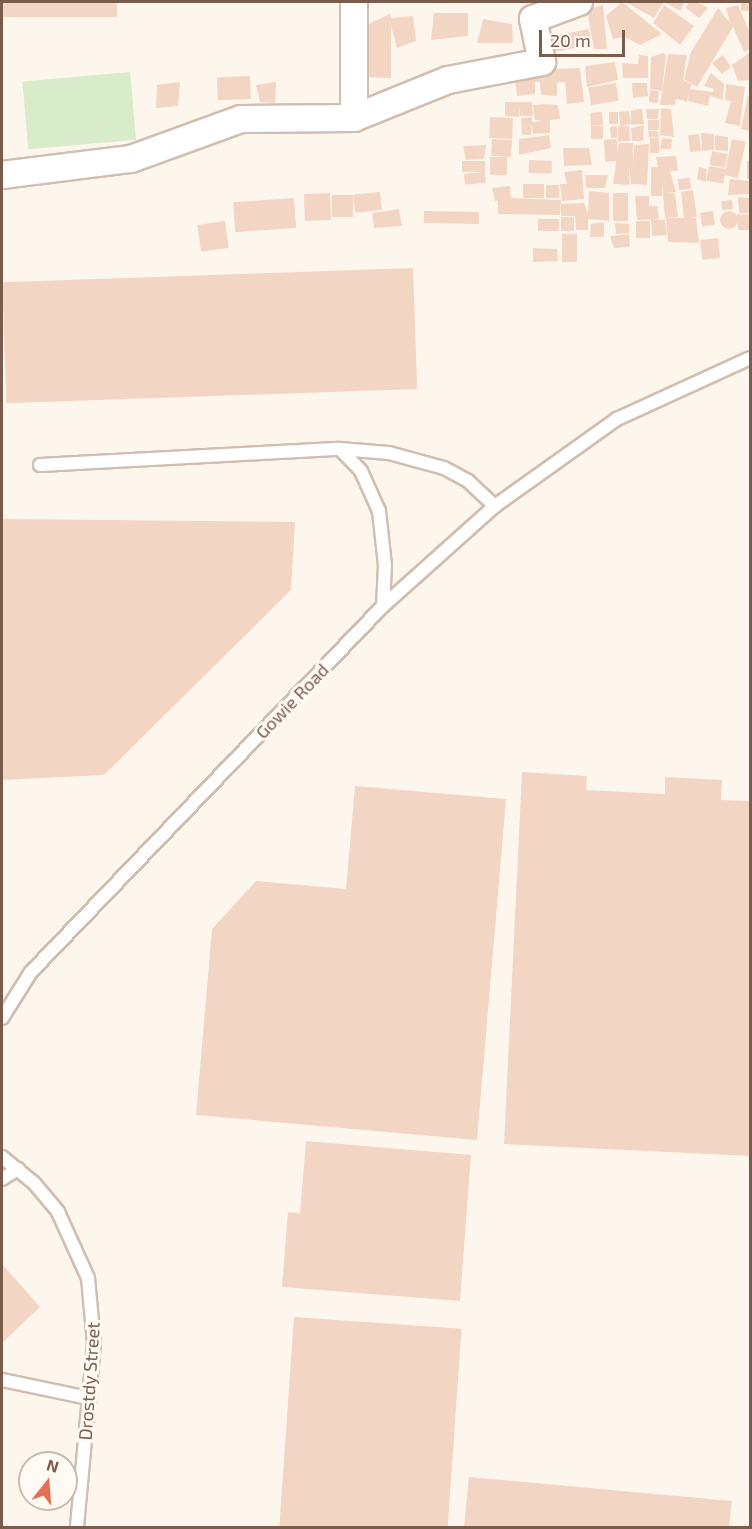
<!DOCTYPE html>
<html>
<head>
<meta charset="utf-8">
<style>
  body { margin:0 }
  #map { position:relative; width:752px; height:1529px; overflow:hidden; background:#fdf6ec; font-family:"Exo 2",sans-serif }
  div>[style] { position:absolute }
  .green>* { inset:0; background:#d8ecc9; transform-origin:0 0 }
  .building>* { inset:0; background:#f3d5c3; transform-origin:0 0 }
  .round { border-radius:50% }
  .roads { filter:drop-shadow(2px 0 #d1beb0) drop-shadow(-2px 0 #d1beb0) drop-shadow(0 2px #d1beb0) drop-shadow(0 -2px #d1beb0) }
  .service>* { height:12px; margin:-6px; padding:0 6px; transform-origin:6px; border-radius:6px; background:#fff }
  .minor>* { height:26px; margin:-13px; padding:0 13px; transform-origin:13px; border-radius:13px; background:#fff }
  span { translate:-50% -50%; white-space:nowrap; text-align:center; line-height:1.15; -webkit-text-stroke:6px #fffaf3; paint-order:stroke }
  .street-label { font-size:18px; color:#7a5c4d }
  .frame { position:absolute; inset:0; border:3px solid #7a5c4d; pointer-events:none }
  .north { position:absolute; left:18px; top:1451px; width:60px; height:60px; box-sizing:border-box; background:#fffaf3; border:2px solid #cabbb1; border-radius:50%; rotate:17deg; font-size:16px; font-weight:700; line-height:24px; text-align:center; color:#7a5c4d }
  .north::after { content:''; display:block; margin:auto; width:21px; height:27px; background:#e76f51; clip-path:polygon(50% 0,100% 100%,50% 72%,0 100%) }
  .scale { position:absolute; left:539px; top:30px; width:86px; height:27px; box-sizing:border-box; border:3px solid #7a5c4d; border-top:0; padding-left:8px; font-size:18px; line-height:21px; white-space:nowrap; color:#7a5c4d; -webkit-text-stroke:4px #fffaf3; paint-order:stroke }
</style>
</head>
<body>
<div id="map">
  <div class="green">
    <i style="left:130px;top:72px;width:68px;height:108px;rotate:85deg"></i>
  </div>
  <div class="building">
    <i style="left:2px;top:2px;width:115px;height:15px"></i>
    <i style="clip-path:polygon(622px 2px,662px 34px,640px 45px,624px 37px,613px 39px,606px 16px)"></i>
    <i style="clip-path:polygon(626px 2px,661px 2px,663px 3px,654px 18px)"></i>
    <i style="clip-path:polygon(664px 2px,685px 2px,680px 11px)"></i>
    <i style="clip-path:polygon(688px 2px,697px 2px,708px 8px,699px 18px,686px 8px)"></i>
    <i style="left:741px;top:2px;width:9px;height:9px"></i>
    <i style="clip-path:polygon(603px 5px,607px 49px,594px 49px,587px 9px)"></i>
    <i style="clip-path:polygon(664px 5px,694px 26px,680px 45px,653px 23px)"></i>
    <i style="clip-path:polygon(738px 5px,750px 33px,750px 49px,744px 52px,733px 27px,697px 87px,684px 79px,691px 52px,718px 8px,730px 23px,726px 8px)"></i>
    <i style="clip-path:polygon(434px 13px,468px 13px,468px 36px,431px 40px)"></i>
    <i style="clip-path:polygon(390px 14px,391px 18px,413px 16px,416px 41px,397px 48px,391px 26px,391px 78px,366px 77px,364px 26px)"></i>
    <i style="clip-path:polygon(483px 19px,512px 24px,513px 43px,477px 43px)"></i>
    <i style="left:589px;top:29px;width:16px;height:40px;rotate:79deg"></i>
    <i style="clip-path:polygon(663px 53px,666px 55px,662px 91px,650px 89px,651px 57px)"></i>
    <i style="clip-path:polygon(749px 53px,750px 80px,738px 81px,732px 65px)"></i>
    <i style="clip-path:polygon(668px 54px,687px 55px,683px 80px,692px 84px,690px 89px,713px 92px,714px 89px,704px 86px,711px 73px,724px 84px,723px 100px,710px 96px,708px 106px,688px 101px,689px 92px,687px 102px,676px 99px,675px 105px,660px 105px)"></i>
    <i style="clip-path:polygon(639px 55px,648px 56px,648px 78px,623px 78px,622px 63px,638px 64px)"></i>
    <i style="clip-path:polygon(723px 55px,731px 67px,722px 74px,712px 63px)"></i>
    <i style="clip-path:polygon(615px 62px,618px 80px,587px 87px,585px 66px)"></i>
    <i style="clip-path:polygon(580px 68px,584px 102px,567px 104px,565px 82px,557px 83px,557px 96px,541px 95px,540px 82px,535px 82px,535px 94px,517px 96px,515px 79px,532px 77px,531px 70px)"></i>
    <i style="left:250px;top:76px;width:23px;height:33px;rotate:88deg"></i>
    <i style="clip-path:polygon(180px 82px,178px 106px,156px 108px,157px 85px)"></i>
    <i style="clip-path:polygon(276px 82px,275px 103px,260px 102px,256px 85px)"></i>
    <i style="left:616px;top:83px;width:18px;height:28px;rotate:81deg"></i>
    <i style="clip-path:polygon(632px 83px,647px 83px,648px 96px,633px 98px)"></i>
    <i style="clip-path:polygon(726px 84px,745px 87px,740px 126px,725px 123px,731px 101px,725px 100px)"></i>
    <i style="left:650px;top:90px;width:9px;height:12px;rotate:6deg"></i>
    <i style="clip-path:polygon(748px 95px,750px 96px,750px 131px,741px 129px)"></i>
    <i style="clip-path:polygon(505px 102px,532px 102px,533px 116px,520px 116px,519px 107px,519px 117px,505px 116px)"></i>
    <i style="clip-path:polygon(547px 104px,558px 105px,560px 119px,550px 120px,550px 133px,533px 134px,532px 124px,531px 135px,522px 135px,521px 118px,532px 117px,532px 122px,543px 121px,535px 120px,533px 105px)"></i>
    <i style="clip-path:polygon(661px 108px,671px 109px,674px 137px,660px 135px)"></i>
    <i style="clip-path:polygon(642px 109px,644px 124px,631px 125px,631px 110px)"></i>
    <i style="clip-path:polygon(646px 109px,659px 109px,658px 119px,647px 119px)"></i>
    <i style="clip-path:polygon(629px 111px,631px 124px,620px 126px,619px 112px)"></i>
    <i style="left:602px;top:112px;width:13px;height:12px;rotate:86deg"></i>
    <i style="left:609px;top:112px;width:9px;height:12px"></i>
    <i style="left:490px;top:117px;width:23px;height:21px;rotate:2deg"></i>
    <i style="left:648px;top:120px;width:11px;height:10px"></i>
    <i style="clip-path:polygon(644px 125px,643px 141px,632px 141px,631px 128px)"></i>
    <i style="left:603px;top:126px;width:13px;height:12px;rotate:90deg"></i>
    <i style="clip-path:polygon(617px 126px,617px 138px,611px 138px,610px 127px)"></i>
    <i style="clip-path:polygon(618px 126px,629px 126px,630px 141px,618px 142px)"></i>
    <i style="clip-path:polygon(648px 131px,658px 131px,659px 137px,649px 137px)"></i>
    <i style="clip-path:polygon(701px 133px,714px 134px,714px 150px,702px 151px)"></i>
    <i style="left:699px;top:134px;width:17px;height:11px;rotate:83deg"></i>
    <i style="clip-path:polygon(549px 135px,551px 148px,519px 155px,519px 139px)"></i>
    <i style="clip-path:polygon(715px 135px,728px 137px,728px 151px,715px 150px)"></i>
    <i style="left:650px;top:138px;width:9px;height:15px"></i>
    <i style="clip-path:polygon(662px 138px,672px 139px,671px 149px,660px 149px)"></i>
    <i style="left:492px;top:139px;width:20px;height:17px;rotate:3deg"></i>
    <i style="left:617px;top:139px;width:22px;height:13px;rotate:87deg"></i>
    <i style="left:732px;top:139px;width:14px;height:37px;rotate:12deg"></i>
    <i style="clip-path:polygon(619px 143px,633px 143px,633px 167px,634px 145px,649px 144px,647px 185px,631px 184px,629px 167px,629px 185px,613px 184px)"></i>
    <i style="clip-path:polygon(486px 145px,484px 159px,466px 160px,463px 146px)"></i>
    <i style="clip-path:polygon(563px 148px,589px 148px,592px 165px,564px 166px)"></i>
    <i style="left:712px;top:151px;width:16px;height:14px;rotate:11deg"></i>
    <i style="clip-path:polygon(676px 156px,678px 171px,670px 171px,676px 192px,668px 193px,675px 193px,678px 217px,665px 218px,662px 182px,662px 196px,651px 196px,651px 167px,658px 167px,656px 157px)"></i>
    <i style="left:507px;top:157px;width:18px;height:17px;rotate:90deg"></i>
    <i style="left:529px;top:160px;width:23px;height:13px;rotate:2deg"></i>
    <i style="left:462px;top:161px;width:23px;height:11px"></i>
    <i style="left:747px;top:161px;width:3px;height:18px"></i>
    <i style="left:709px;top:166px;width:17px;height:15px;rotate:10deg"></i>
    <i style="clip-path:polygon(699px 167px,707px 169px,706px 182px,697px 179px)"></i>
    <i style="clip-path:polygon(582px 170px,584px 199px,562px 201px,560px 184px,567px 184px,564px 172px)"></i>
    <i style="left:485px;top:172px;width:11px;height:21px;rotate:85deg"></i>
    <i style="clip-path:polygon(585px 175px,608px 175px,605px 188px,586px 188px)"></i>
    <i style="left:690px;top:178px;width:11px;height:12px;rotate:85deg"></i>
    <i style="clip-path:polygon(730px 179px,750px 181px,750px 194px,728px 195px)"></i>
    <i style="left:523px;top:184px;width:21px;height:14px"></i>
    <i style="left:546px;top:185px;width:13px;height:13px"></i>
    <i style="clip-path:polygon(510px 186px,511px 198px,561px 200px,560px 215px,498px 214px,498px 201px,495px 201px,492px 188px)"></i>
    <i style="clip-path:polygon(693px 190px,697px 217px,690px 218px,696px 218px,699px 243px,668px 242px,666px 218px,684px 218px,681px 192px)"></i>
    <i style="clip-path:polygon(589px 191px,609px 193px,609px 221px,588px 219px,588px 230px,576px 230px,575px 216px,561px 216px,561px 204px,584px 203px,588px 214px)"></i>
    <i style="left:380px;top:192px;width:18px;height:27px;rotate:84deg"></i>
    <i style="left:330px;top:193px;width:27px;height:26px;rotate:88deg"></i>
    <i style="left:613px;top:193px;width:15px;height:28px"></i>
    <i style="left:332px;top:195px;width:21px;height:22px"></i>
    <i style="clip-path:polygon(635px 196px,649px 196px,649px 206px,657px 206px,659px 219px,637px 220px)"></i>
    <i style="clip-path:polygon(738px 197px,750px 198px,749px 213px,739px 213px)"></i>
    <i style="left:294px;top:198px;width:30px;height:61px;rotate:86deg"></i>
    <i style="left:732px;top:200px;width:9px;height:11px;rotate:84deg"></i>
    <i style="clip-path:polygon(399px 209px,402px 226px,374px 228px,372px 213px)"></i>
    <i class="round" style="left:720px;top:211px;width:18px;height:18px"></i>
    <i style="left:424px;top:211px;width:55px;height:12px;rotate:1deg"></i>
    <i style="left:713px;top:211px;width:14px;height:13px;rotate:82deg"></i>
    <i style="clip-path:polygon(737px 214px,749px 215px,750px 230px,738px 230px)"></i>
    <i style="left:574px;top:217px;width:14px;height:13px;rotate:90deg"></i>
    <i style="left:559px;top:219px;width:12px;height:21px;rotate:90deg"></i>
    <i style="clip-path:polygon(651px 219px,665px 220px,667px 235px,652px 236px)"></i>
    <i style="left:225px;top:221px;width:27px;height:28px;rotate:82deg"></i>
    <i style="left:636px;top:221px;width:14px;height:17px"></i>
    <i style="clip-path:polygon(604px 222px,604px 237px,590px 237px,591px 224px)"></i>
    <i style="clip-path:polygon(615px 223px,629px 224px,629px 233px,616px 234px)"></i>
    <i style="left:562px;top:234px;width:15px;height:28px"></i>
    <i style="clip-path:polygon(629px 234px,630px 247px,614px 248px,610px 236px)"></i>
    <i style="left:718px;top:238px;width:20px;height:18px;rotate:84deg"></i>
    <i style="clip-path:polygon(533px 248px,557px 249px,558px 261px,533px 262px)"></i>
    <i style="left:413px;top:268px;width:121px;height:411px;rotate:88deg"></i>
    <i style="clip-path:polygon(2px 519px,295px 522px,291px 590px,104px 775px,2px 780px)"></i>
    <i style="clip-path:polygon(522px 772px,587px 776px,586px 790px,665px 794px,665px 777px,722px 780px,721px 800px,750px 801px,750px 1156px,504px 1144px)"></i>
    <i style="clip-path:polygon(355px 786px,506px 799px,477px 1140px,196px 1115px,212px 929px,256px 881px,346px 889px)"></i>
    <i style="clip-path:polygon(306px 1141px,471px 1155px,460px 1301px,282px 1287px,288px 1212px,300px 1213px)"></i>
    <i style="clip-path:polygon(2px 1264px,40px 1307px,2px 1343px)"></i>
    <i style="left:294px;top:1317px;width:168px;height:211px;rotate:4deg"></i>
    <i style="clip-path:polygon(469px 1477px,732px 1501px,729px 1527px,464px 1527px)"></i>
  </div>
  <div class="roads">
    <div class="service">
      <i style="left:340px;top:449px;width:30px;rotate:46deg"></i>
      <i style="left:361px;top:471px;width:44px;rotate:65.8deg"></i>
      <i style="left:379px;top:511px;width:54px;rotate:83.7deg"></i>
      <i style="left:385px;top:565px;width:41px;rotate:92.8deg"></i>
      <i style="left:40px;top:465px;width:300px;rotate:-3.1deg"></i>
      <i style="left:340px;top:449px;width:49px;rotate:4.7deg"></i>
      <i style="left:389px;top:453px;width:57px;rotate:15.3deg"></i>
      <i style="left:444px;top:468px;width:27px;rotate:28deg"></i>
      <i style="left:468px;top:481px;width:37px;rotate:43deg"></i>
      <i style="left:2px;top:1018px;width:54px;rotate:-57.8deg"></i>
      <i style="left:31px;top:972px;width:508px;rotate:-46.12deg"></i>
      <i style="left:383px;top:606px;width:150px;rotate:-41.8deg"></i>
      <i style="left:495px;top:506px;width:150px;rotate:-35.5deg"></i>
      <i style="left:617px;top:419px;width:146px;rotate:-24.6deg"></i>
      <i style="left:2px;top:1157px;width:41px;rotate:39.1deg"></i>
      <i style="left:34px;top:1183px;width:38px;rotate:50deg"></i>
      <i style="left:58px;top:1212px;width:72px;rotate:65.6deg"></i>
      <i style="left:88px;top:1278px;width:65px;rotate:84.7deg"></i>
      <i style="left:94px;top:1343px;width:186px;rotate:95.3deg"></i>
      <i style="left:2px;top:1179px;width:19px;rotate:-32deg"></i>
      <i style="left:2px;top:1380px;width:89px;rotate:11.7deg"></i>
    </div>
    <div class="minor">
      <i style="left:354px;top:2px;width:116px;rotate:90deg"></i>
      <i style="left:2px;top:175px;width:130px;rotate:-7.1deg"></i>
      <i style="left:131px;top:159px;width:117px;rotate:-20deg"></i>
      <i style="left:241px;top:119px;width:113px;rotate:-0.5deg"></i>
      <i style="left:354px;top:118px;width:101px;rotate:-22deg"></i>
      <i style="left:448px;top:80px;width:96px;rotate:-10.8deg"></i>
      <i style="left:542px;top:62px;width:44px;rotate:-101.8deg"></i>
      <i style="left:533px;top:19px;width:49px;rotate:-20.3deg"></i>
    </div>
  </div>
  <div class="street-label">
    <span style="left:292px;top:701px;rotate:-46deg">Gowie Road</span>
    <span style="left:89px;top:1381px;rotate:-86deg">Drostdy Street</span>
  </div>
  <div class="frame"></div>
  <div class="north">N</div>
  <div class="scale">20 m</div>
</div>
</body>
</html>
